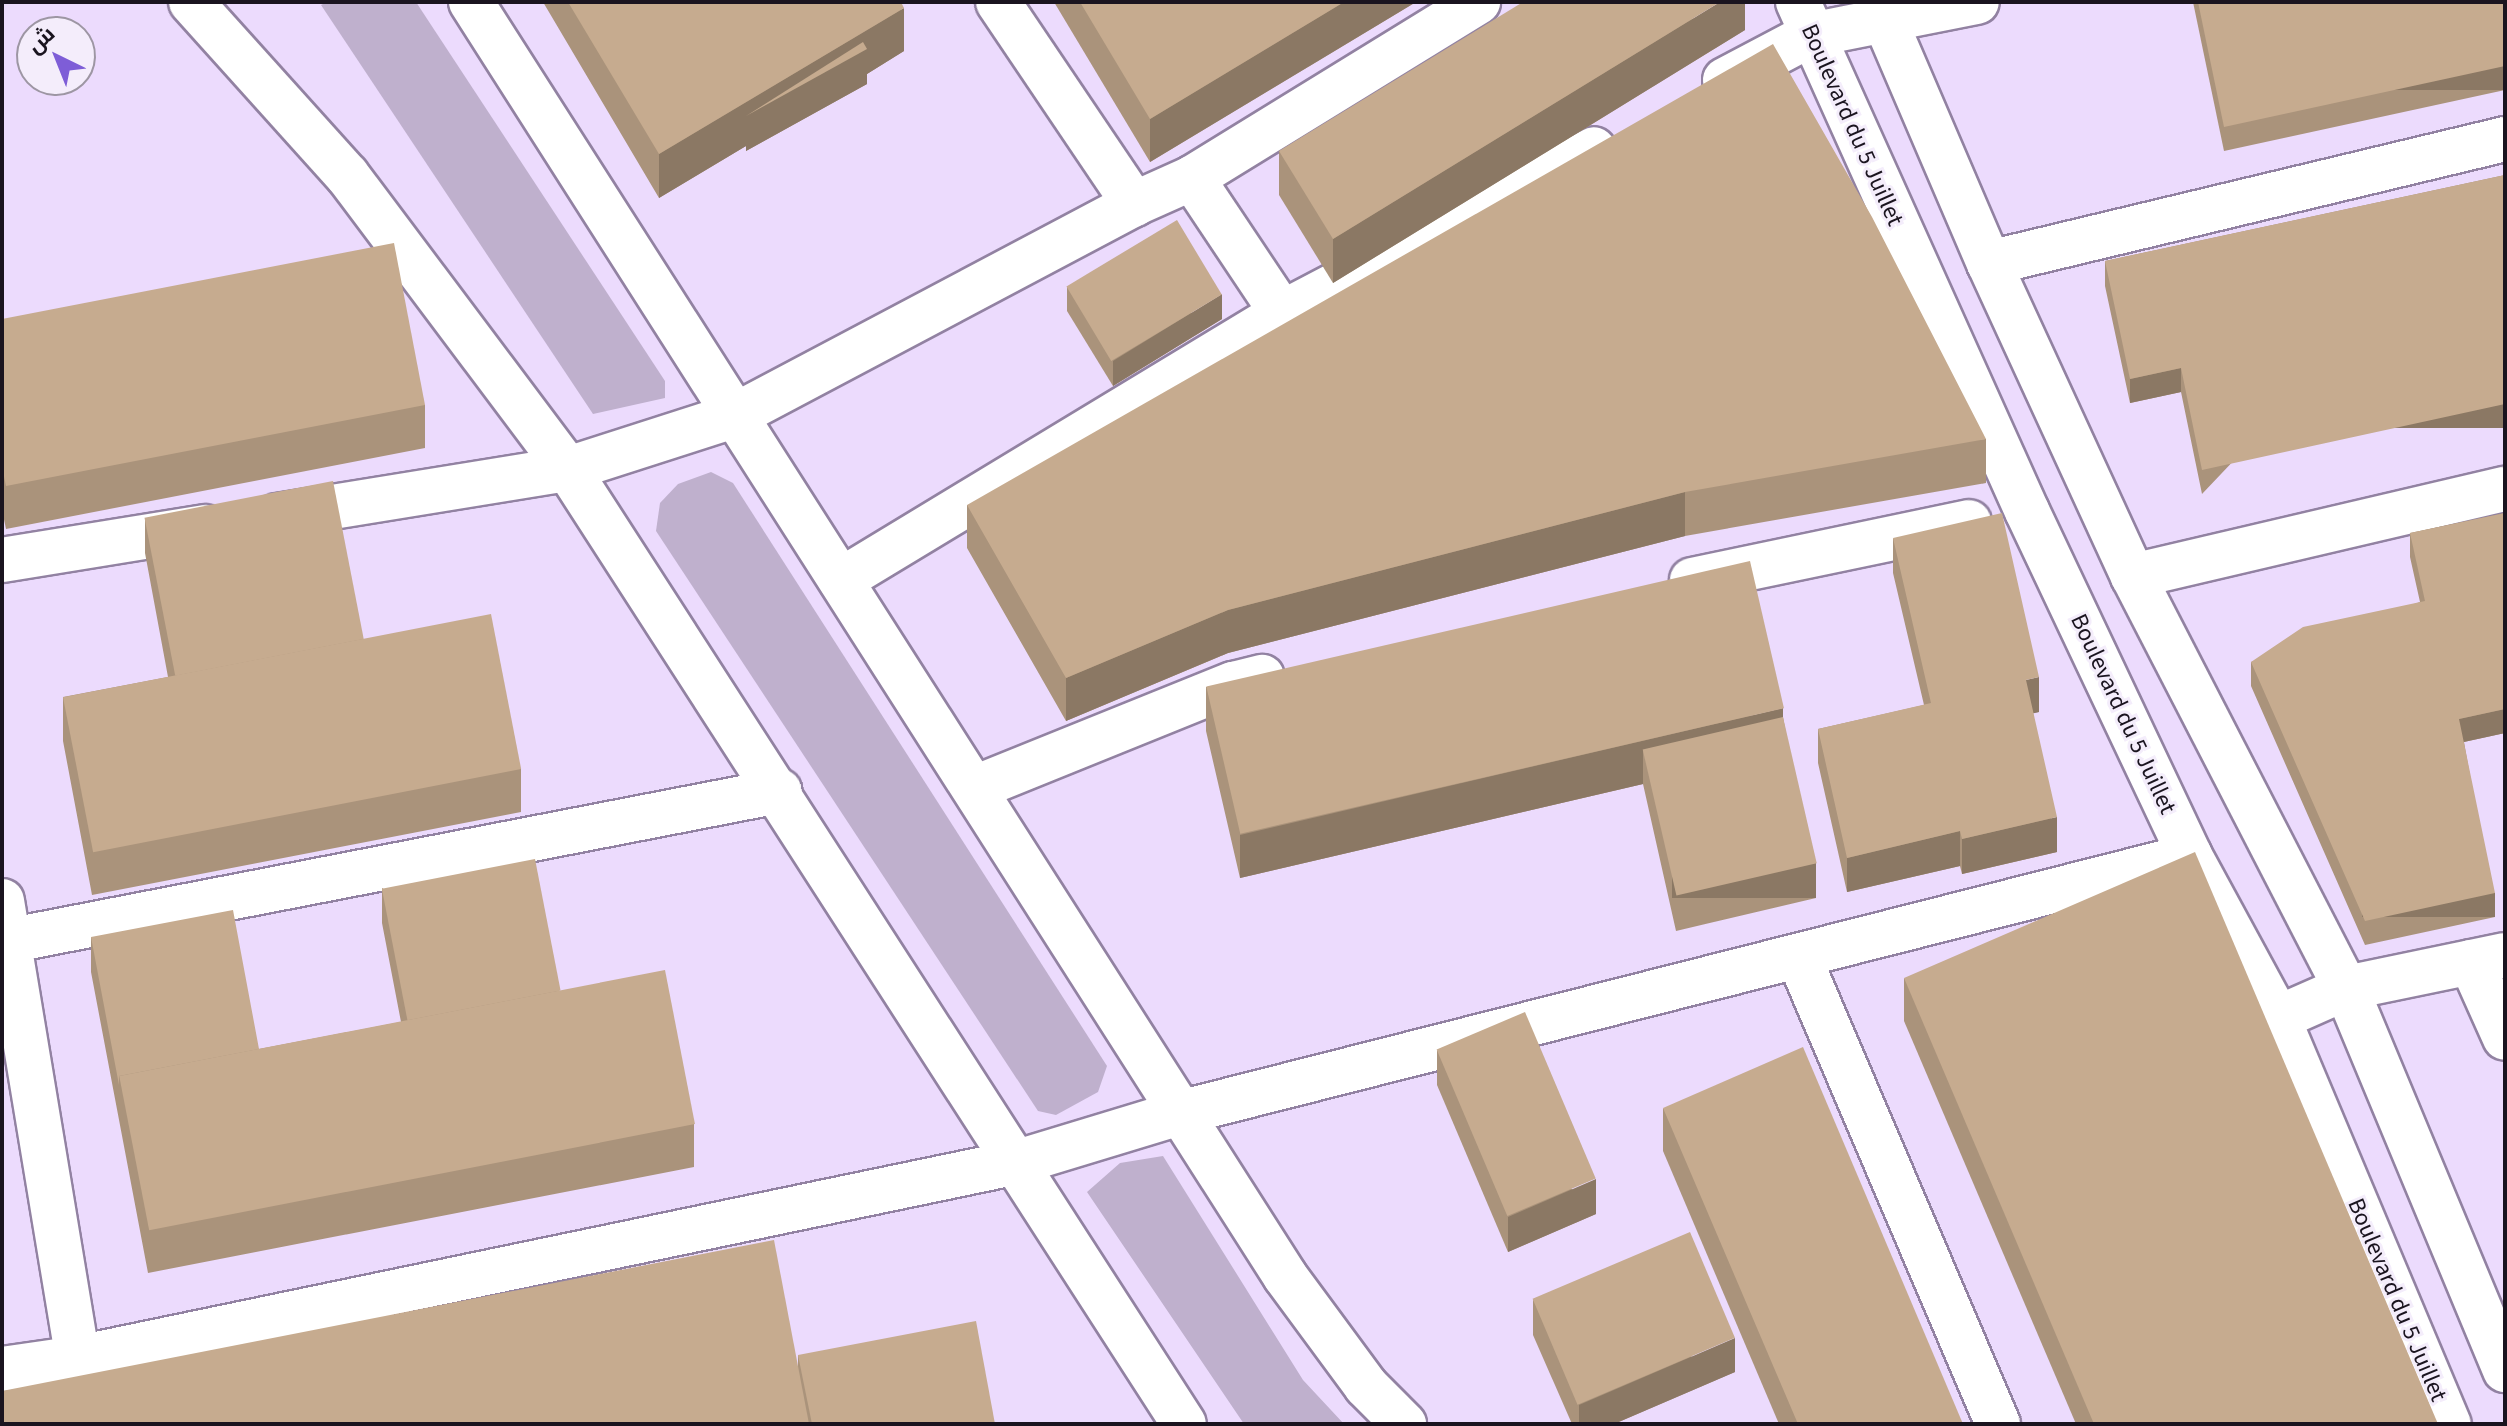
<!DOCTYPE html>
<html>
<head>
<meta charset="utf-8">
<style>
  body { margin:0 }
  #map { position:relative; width:2507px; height:1426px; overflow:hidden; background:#ecdbfd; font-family:"Source Sans 3",Cairo,sans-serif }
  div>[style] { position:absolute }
  .green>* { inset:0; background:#bfb0cd }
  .roads { filter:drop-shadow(2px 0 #9282a2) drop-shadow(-2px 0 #9282a2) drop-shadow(0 2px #9282a2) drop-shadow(0 -2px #9282a2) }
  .street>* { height:44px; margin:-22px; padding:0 22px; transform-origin:22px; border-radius:22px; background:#fff }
  .secondary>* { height:44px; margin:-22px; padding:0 22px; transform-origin:22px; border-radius:22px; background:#fff }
  .wall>* { inset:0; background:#aa937b }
  .shaded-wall>* { inset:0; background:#8b7864; transform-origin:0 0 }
  .building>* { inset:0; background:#c6ab8f; transform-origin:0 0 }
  span { translate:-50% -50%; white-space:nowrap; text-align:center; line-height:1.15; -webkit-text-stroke:6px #f4edfb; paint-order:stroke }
  .street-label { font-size:24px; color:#1a141f }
  .frame { position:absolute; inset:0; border:4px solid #1a141f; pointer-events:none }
  .north { position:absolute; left:16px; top:16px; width:80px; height:80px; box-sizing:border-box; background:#f4edfb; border:2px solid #9d96a3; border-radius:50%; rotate:317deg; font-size:22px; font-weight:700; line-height:32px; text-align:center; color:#1a141f }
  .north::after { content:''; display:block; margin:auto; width:28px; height:36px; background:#7e5dd7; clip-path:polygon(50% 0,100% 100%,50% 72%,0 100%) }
</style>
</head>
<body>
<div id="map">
  <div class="green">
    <i style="clip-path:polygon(327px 2px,416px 2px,665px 381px,665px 398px,593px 414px,321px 5px)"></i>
    <i style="clip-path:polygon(711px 472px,733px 483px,1107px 1066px,1098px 1092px,1056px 1115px,1038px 1111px,656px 531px,660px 503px,678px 484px)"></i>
    <i style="clip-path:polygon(1163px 1156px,1303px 1380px,1344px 1424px,1244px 1424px,1087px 1192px,1120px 1163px)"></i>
  </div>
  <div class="roads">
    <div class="street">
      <i style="left:998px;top:2px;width:244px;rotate:56deg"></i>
      <i style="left:1798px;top:2px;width:558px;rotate:65.78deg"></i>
      <i style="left:2027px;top:511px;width:382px;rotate:64.7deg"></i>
      <i style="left:2190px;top:856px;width:184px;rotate:61.5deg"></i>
      <i style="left:2278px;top:1018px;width:441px;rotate:67.2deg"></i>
      <i style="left:1877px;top:2px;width:284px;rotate:66.8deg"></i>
      <i style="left:1989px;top:263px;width:345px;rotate:65.3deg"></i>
      <i style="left:2133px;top:576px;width:464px;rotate:62.7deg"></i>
      <i style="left:2346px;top:988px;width:414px;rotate:67.4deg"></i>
      <i style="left:1725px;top:80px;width:96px;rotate:-27.9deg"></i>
      <i style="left:1810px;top:35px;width:170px;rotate:-11.2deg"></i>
      <i style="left:1192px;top:178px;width:162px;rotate:56.3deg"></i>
      <i style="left:1989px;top:263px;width:531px;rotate:-13.51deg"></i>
      <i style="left:277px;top:516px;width:295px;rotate:-9.2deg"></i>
      <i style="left:568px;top:469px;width:176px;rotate:-17.8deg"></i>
      <i style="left:736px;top:415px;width:450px;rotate:-27.9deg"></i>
      <i style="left:1134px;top:204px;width:64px;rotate:-24.1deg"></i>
      <i style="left:1192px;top:178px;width:336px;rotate:-31.6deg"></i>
      <i style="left:2px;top:560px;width:206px;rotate:-9.2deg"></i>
      <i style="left:2133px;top:576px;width:382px;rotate:-13.2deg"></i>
      <i style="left:841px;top:580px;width:516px;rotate:-31.19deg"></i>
      <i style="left:1282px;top:313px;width:352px;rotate:-27.7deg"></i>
      <i style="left:1692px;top:580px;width:283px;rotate:-11.8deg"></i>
      <i style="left:975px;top:788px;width:278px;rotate:-22deg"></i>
      <i style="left:1233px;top:684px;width:30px;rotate:-14deg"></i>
      <i style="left:2px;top:901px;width:463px;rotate:80.6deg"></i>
      <i style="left:2px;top:942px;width:792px;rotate:-11deg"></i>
      <i style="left:1799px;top:958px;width:507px;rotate:66.88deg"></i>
      <i style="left:2471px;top:962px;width:83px;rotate:65.9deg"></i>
      <i style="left:2278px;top:1018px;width:74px;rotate:-23.8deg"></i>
      <i style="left:2346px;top:988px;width:162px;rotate:-11.7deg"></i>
      <i style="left:2px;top:1369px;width:77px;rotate:-8.2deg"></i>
      <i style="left:78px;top:1358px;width:960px;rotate:-11.78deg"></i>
      <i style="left:1018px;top:1162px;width:172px;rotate:-16.9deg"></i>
      <i style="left:1183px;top:1112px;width:1039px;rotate:-14.26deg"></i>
    </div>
    <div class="secondary">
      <i style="left:191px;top:2px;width:233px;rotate:48deg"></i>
      <i style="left:347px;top:175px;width:368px;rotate:53.1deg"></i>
      <i style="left:568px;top:469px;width:1136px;rotate:57.18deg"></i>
      <i style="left:471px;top:2px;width:1512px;rotate:57.42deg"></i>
      <i style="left:1285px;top:1276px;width:137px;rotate:53.6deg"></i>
      <i style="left:1366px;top:1386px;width:54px;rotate:45deg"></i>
    </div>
  </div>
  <div class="wall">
    <i style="clip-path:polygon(543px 2px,901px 2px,904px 51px,867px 74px,867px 84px,746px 151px,746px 146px,659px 198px)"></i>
    <i style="clip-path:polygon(1054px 2px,1416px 2px,1150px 162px)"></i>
    <i style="clip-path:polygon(1745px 2px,1745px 30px,1333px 283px,1279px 195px,1279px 151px)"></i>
    <i style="clip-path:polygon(2193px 2px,2505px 2px,2505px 90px,2224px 151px)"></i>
    <i style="clip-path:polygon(2505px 175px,2202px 494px,2181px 392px,2130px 403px,2105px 286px,2105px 261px)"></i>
    <i style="clip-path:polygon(1067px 287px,1222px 319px,1113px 386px,1067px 311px)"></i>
    <i style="clip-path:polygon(2px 319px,425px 405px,425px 448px,6px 529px,2px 510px)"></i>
    <i style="clip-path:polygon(1986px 439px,1986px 483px,1685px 536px,1228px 653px,1066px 721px,967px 548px,967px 505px)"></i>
    <i style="clip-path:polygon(2505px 513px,2505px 733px,2464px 742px,2495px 917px,2365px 945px,2251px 686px,2251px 662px,2420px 602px,2410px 557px,2410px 533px)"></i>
    <i style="clip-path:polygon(145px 518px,363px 639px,521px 769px,521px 812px,92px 895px,63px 741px,63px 697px,168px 677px,145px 553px)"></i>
    <i style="clip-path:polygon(1893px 538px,2039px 712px,2033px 713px,2057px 852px,1962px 874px,1960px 866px,1847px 892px,1818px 763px,1818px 729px,1924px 705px,1893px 573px)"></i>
    <i style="clip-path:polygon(1206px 687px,1783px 717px,1816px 898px,1676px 931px,1643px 784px,1240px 878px,1206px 731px)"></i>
    <i style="clip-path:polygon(382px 888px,560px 991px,694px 1124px,694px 1167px,148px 1273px,91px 972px,91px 937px,259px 1049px,401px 1022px,382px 923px)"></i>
    <i style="clip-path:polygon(1904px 978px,2438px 1424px,2076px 1424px,1904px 1021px)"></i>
    <i style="clip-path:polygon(1437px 1050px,1596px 1214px,1508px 1252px,1437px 1085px)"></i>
    <i style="clip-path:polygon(1663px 1108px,1963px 1424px,1779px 1424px,1663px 1151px)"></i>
    <i style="clip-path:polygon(1533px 1300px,1735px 1372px,1614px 1424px,1572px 1424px,1533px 1335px)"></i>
    <i style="clip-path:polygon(798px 1355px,995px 1424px,2px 1424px,798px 1370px)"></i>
  </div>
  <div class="shaded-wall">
    <i style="clip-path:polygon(1344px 2px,1416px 2px,1150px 162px,1150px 119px)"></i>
    <i style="clip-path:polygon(1720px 2px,1745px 2px,1745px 30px,1333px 283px,1333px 239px)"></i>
    <i style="clip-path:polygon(904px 8px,904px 51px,867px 74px,867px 84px,746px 151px,746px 146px,659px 198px,659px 154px)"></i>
    <i style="left:2505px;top:66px;width:24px;height:288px;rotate:90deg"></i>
    <i style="clip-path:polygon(1222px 294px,1222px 319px,1113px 386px,1113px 361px)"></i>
    <i style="clip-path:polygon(2181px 368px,2181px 392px,2130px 403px,2130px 379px)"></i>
    <i style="left:2505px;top:404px;width:24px;height:310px;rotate:90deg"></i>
    <i style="clip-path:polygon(1685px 492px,1685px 536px,1228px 653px,1066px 721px,1066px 678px,1228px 610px)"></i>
    <i style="clip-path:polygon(2039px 677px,2039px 712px,2026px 715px,2026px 680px)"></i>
    <i style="clip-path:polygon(1783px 708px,1783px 752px,1643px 750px,1643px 784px,1240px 878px,1240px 835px)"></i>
    <i style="clip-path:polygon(2505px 709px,2505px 733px,2459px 743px,2459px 719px)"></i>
    <i style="clip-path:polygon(2057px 817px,2057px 852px,1962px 874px,1962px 839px)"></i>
    <i style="clip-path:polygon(1960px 831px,1960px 866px,1847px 892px,1847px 858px)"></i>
    <i style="left:1816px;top:863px;width:35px;height:144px;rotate:90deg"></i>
    <i style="left:2495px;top:893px;width:24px;height:133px;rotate:90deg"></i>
    <i style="clip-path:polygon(1596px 1179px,1596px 1214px,1508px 1252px,1508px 1217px)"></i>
    <i style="clip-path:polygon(1735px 1338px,1735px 1372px,1614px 1424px,1579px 1424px,1579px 1405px)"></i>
  </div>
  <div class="building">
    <i style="clip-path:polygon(568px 2px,901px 2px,904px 8px,659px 154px)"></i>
    <i style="clip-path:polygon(1080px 2px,1344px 2px,1150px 119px)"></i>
    <i style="clip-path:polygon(1523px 2px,1720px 2px,1333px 239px,1279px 151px)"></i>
    <i style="clip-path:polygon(2198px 2px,2505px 2px,2505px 66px,2224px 127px)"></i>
    <i style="clip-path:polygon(863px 42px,867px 49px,746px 116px)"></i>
    <i style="clip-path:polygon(1773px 44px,1872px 217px,1986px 439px,1685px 492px,1228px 610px,1066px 678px,967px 505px)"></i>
    <i style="clip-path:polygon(2505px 175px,2505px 404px,2202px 470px,2181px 368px,2130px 379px,2105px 261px)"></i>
    <i style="left:1177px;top:220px;width:87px;height:129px;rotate:59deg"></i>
    <i style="clip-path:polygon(394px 243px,425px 405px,6px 486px,2px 467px,2px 319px)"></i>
    <i style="left:333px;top:481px;width:161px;height:192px;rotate:79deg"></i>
    <i style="clip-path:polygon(2002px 513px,2039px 677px,2026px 680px,2057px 817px,1962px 839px,1960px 831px,1847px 858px,1818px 729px,1931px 703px,1893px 538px)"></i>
    <i style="clip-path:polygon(2505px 513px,2505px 709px,2459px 719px,2495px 893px,2365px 921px,2251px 662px,2303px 627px,2425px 601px,2410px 533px)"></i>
    <i style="left:1750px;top:561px;width:151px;height:558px;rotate:77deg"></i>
    <i style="left:491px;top:614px;width:158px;height:436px;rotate:79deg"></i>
    <i style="left:1783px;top:717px;width:150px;height:144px;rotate:77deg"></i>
    <i style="clip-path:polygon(2195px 852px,2438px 1424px,2094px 1424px,1904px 978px)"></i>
    <i style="left:535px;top:859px;width:134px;height:156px;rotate:79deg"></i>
    <i style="clip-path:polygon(233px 910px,259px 1049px,119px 1076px,119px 1085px,91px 937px)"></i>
    <i style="left:665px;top:970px;width:157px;height:556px;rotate:79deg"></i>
    <i style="left:1525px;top:1012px;width:181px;height:96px;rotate:67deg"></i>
    <i style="clip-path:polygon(1803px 1047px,1963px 1424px,1798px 1424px,1663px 1108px)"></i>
    <i style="left:1690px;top:1232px;width:115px;height:171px;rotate:67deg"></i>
    <i style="clip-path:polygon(774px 1240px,809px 1424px,2px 1424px,2px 1391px)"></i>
    <i style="clip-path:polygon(976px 1321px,995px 1424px,812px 1424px,798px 1355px)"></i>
  </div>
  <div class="street-label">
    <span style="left:1852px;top:125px;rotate:66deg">Boulevard du 5 Juillet</span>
    <span style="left:2123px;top:714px;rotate:65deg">Boulevard du 5 Juillet</span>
    <span style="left:2397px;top:1300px;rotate:67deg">Boulevard du 5 Juillet</span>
  </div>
  <div class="frame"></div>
  <div class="north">ش</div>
</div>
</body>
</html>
